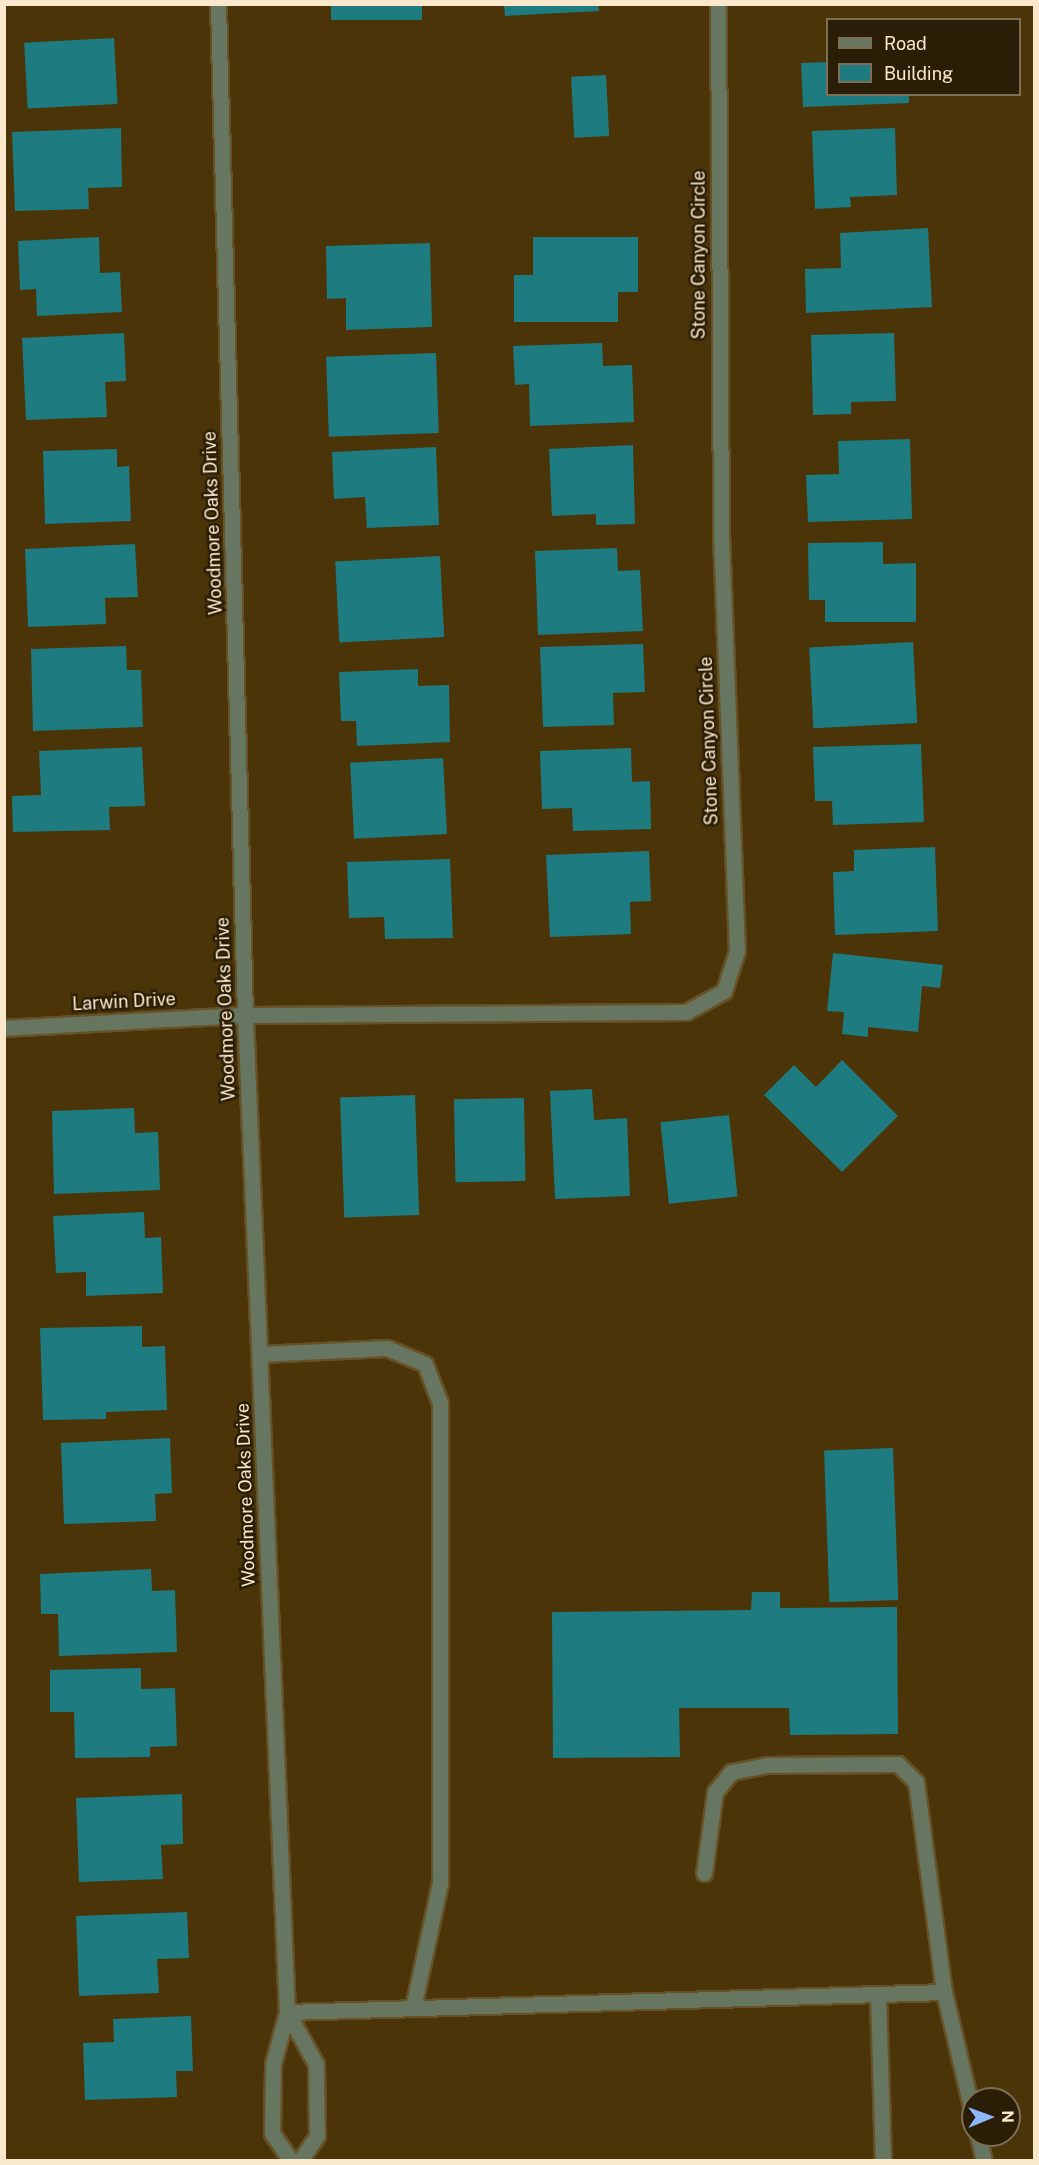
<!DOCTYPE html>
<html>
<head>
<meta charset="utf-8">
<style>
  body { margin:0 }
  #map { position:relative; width:1039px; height:2165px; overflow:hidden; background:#4b3407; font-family:"Public Sans",sans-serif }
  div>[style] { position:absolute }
  .building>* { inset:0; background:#1e7b7f; transform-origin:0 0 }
  .roads { filter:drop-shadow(2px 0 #675127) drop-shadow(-2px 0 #675127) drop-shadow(0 2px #675127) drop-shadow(0 -2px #675127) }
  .service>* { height:15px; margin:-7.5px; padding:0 7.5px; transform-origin:7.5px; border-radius:7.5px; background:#667661 }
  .minor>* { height:15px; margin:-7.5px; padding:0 7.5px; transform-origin:7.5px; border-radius:7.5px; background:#667661 }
  .tertiary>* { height:15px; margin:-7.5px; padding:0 7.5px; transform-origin:7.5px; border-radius:7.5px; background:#667661 }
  span { translate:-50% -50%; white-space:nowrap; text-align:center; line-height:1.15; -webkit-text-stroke:5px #2b1e07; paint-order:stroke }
  .street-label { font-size:18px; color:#fae8cd }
  .frame { position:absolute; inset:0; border:6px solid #fae8cd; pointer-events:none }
  .legend { position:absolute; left:826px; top:18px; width:195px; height:78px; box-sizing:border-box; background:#2b1e07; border:2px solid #7e6f56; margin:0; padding:8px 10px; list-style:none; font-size:18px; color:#fae8cd }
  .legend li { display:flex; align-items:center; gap:12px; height:30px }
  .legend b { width:30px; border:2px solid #7e6f56 }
  .north { position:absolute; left:961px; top:2087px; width:60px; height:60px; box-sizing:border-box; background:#2b1e07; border:2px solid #7e6f56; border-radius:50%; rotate:89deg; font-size:16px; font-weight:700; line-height:24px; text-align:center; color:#fae8cd }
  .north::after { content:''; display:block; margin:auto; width:21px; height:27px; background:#8db9fc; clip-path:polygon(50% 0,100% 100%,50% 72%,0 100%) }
</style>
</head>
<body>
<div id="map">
  <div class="building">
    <i style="left:331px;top:4px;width:91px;height:16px"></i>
    <i style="clip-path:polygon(504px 4px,598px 4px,599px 11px,505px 16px)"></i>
    <i style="left:114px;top:38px;width:66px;height:90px;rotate:87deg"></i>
    <i style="clip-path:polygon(828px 62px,828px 94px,909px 94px,909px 103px,803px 107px,801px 63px)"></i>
    <i style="left:606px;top:75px;width:61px;height:35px;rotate:87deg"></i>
    <i style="clip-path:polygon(121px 128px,122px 187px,88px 188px,89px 209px,15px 211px,12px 132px)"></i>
    <i style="clip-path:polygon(895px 128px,897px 195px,850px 197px,851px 207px,815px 209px,812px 131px)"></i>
    <i style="clip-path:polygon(928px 228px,932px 307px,806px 313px,805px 269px,841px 268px,840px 233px)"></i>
    <i style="clip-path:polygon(99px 237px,100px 273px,120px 272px,122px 312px,37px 316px,36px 289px,20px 290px,18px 241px)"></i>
    <i style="clip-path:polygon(533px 237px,638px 237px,638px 292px,618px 292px,618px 322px,514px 322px,514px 275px,533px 275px)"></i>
    <i style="clip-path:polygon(430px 243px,432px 327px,346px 330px,346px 298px,327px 299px,326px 246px)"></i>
    <i style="clip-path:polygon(124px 333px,126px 381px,105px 382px,107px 417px,26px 420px,22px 338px)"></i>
    <i style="clip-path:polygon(894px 333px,896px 401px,851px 402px,851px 414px,813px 415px,811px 335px)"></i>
    <i style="clip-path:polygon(602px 343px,603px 366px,632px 365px,634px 422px,530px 426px,529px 384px,515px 385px,513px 346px)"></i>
    <i style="left:436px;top:353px;width:80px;height:110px;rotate:88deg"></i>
    <i style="clip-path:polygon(910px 439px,912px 519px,808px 522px,806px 475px,839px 474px,838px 441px)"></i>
    <i style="clip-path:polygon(633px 445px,635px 524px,596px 525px,596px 514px,552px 516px,549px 449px)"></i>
    <i style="clip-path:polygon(436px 447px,439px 525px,367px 528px,365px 497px,334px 499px,332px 452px)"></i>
    <i style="clip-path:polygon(117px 449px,117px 467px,129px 466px,131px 521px,45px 524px,43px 451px)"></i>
    <i style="clip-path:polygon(883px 542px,883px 564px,916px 563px,916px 622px,825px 622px,825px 600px,809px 600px,808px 543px)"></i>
    <i style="clip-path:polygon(135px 544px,138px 597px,105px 598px,106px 624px,28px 627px,25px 549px)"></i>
    <i style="clip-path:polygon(617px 548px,618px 571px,640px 570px,643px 631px,538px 635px,535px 551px)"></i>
    <i style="left:440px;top:556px;width:81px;height:105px;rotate:87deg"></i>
    <i style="left:913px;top:642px;width:81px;height:104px;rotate:87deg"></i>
    <i style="clip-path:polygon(643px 644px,645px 692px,613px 693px,614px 725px,543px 727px,540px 647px)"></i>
    <i style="clip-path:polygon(126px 646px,127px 670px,141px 670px,143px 727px,33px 731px,31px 649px)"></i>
    <i style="clip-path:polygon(418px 669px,418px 686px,449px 685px,450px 742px,357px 746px,356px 721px,341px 721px,339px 672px)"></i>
    <i style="clip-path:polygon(921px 744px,924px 822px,833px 825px,832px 801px,815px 801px,813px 747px)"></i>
    <i style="clip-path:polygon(142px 747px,145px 806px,109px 807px,110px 830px,13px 832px,12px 796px,41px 795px,39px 751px)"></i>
    <i style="clip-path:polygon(631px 748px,632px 782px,650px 781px,651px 829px,573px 831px,572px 808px,542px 809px,540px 751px)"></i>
    <i style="left:443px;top:758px;width:76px;height:93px;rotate:87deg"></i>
    <i style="clip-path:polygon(935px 847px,938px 931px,835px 935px,833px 872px,854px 871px,854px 850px)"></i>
    <i style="clip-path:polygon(649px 851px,651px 901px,630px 902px,631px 934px,550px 937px,546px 855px)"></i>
    <i style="clip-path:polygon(450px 859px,453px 938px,385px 939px,384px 917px,349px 918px,347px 862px)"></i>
    <i style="clip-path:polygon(833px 953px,943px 965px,940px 988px,922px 986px,918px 1032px,868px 1027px,868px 1037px,842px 1034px,844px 1012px,827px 1011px)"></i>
    <i style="clip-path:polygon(842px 1060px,898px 1116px,842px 1172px,764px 1095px,794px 1065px,816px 1087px)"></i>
    <i style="clip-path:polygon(592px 1089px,594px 1120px,627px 1118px,630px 1196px,555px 1199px,550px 1091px)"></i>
    <i style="left:415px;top:1095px;width:120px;height:75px;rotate:88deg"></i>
    <i style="left:524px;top:1098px;width:83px;height:70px;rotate:89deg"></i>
    <i style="clip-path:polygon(134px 1108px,135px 1133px,158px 1132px,160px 1190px,54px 1194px,52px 1111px)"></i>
    <i style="left:729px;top:1115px;width:82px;height:69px;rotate:84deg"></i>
    <i style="clip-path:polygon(144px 1212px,145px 1238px,161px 1237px,163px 1293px,86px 1296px,86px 1272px,56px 1273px,53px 1216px)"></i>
    <i style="clip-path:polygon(142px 1326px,142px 1347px,165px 1346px,167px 1410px,106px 1412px,106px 1419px,43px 1420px,40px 1328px)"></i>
    <i style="clip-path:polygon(170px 1438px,172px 1493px,155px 1494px,156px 1521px,64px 1524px,61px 1443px)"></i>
    <i style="left:893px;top:1448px;width:152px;height:69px;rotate:88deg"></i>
    <i style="clip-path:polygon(151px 1569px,152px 1591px,175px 1590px,177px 1652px,59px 1656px,58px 1614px,41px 1614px,40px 1574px)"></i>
    <i style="clip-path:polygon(752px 1592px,780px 1592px,780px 1608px,897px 1607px,898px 1734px,790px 1735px,789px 1708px,679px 1708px,680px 1757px,553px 1758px,552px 1612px,751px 1610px)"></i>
    <i style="clip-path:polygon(141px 1668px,141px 1689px,175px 1688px,177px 1746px,150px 1747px,150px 1757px,75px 1758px,74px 1712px,50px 1712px,50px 1670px)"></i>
    <i style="clip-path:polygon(182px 1794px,183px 1844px,161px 1845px,163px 1879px,79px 1882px,76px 1798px)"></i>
    <i style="clip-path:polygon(187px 1912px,189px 1958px,157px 1959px,159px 1993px,79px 1996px,76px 1916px)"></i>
    <i style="clip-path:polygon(191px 2016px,193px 2071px,176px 2071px,177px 2097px,85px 2100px,83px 2043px,114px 2042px,113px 2019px)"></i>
  </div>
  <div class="roads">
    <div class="service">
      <i style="left:260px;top:1354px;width:127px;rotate:-2.7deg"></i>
      <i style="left:387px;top:1348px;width:41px;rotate:22.8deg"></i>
      <i style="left:425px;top:1364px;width:42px;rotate:69deg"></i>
      <i style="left:440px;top:1403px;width:480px;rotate:90deg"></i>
      <i style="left:440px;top:1883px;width:128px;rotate:102.2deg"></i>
      <i style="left:704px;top:1873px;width:82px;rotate:-82.3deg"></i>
      <i style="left:715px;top:1792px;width:26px;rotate:-51deg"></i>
      <i style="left:731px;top:1772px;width:38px;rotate:-11deg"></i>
      <i style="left:768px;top:1765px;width:130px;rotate:-0.4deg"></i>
      <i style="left:898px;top:1764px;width:25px;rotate:45deg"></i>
      <i style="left:916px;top:1782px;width:212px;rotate:82.4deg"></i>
      <i style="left:944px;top:1992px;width:126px;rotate:76.7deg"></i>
      <i style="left:878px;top:1994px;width:166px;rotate:88.3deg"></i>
      <i style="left:287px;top:2012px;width:657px;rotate:-1.74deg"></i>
      <i style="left:978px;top:2135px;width:26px;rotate:77deg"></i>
    </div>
    <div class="minor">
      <i style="left:245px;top:1015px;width:441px;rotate:-0.4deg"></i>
      <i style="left:686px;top:1012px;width:43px;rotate:-28.9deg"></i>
      <i style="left:724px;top:991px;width:42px;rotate:-72deg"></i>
      <i style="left:737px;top:951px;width:415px;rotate:-92.2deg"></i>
      <i style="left:721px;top:536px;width:532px;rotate:-90.32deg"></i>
    </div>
    <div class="tertiary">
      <i style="left:218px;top:4px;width:1011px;rotate:88.47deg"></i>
      <i style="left:245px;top:1015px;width:998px;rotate:87.59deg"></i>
      <i style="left:287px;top:2012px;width:54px;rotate:105.1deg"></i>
      <i style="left:273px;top:2064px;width:69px;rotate:90.8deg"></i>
      <i style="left:272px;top:2133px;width:32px;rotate:56deg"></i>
      <i style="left:4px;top:1028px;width:241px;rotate:-3.1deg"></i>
      <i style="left:287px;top:2012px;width:60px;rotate:60.9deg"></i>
      <i style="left:316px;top:2064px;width:72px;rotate:89.2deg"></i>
      <i style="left:317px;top:2136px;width:29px;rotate:125deg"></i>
    </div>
  </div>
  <div class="street-label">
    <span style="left:699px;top:255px;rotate:-90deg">Stone Canyon Circle</span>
    <span style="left:213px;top:523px;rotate:-92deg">Woodmore Oaks Drive</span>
    <span style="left:709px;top:741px;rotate:-92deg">Stone Canyon Circle</span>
    <span style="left:124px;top:1002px;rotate:-3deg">Larwin Drive</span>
    <span style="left:226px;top:1009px;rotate:-92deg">Woodmore Oaks Drive</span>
    <span style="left:246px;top:1495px;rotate:-92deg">Woodmore Oaks Drive</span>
  </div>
  <div class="frame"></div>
  <ul class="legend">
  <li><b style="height:8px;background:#667661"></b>Road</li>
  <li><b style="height:16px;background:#1e7b7f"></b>Building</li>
  </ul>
  <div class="north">N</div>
</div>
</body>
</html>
